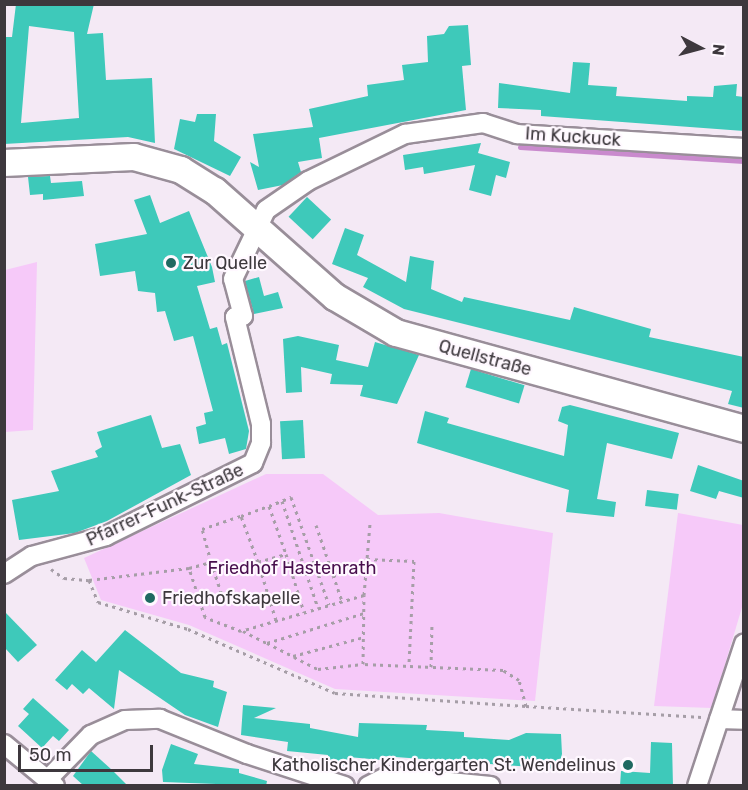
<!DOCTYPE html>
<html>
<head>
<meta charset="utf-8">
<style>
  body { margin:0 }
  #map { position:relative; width:748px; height:790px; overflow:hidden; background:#f4e9f5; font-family:Rubik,sans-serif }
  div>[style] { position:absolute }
  .green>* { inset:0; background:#f6c9f9 }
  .stream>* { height:5px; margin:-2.5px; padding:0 2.5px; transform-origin:2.5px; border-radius:2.5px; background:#c98acd }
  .building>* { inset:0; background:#3ec9ba; transform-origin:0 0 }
  .path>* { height:3px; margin-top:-1.5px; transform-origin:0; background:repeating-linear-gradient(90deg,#a69ea7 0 3px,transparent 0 7.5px) }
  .roads { filter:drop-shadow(2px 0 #998e99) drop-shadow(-2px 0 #998e99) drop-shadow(0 2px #998e99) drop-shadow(0 -2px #998e99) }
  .minor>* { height:18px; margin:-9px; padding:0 9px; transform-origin:9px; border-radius:9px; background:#fff }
  .secondary>* { height:26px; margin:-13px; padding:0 13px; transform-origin:13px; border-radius:13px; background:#fff }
  .dots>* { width:16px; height:16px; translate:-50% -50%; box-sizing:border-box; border:3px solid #fff8ff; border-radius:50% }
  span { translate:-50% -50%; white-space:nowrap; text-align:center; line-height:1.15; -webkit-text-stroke:4.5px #fff8ff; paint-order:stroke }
  .street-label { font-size:18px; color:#3d383d }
  .poi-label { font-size:18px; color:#3d383d }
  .left { translate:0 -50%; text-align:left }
  .right { translate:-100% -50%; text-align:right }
  .park-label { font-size:18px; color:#480e4d }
  .frame { position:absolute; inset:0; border:6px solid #3d383d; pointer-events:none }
  .north { position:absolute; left:670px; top:18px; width:60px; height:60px; -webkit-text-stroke:4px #fff8ff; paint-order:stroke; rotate:96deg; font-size:16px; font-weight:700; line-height:24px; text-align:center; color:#3d383d }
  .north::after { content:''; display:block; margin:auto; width:21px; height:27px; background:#3d383d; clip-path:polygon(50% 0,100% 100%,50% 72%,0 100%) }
  .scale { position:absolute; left:18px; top:745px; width:135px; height:27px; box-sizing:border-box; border:3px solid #3d383d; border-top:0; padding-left:8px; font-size:18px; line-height:21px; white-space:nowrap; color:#3d383d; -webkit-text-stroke:4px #fff8ff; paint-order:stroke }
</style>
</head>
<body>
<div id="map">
  <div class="green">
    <i style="clip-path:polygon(37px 262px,33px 430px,5px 432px,5px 270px)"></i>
    <i style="clip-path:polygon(266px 474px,323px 474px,378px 515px,439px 513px,553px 533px,535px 701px,335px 689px,189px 625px,101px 600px,84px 558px)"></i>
    <i style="clip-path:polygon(678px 513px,743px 525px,743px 604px,712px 708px,654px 706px)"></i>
  </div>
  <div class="stream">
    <i style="left:520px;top:147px;width:224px;rotate:3.6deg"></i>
  </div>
  <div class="building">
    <i style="clip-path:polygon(evenodd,16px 4px,94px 4px,87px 34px,103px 33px,106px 80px,152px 78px,155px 143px,128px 137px,4px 144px,4px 37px,12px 37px,16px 4px,29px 26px,74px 32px,79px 118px,21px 123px,29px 26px)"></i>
    <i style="clip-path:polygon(468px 25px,471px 65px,462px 66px,466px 110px,319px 138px,322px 158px,298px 162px,301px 172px,283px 185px,258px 190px,250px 162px,259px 167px,253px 134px,313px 127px,309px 109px,368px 96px,367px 85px,404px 80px,402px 65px,428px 62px,427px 36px,444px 34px,449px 26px)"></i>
    <i style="clip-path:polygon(573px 62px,590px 63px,588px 85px,617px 87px,616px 96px,687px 101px,687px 96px,713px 97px,714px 86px,737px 84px,736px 96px,744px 97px,744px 131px,541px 116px,541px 110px,498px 108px,499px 83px,570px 93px)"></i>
    <i style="clip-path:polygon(197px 114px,216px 114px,214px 141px,241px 157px,230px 176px,174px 149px,180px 119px,195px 122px)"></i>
    <i style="clip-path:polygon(481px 143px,478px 153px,510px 162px,506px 178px,496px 175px,491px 196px,469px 190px,475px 165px,424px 174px,423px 167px,405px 170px,403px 155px)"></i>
    <i style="clip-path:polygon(50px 176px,51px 183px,82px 181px,84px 196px,43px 200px,43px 194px,30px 195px,28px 177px)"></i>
    <i style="clip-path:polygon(150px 195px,160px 223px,189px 211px,212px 267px,215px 282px,197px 286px,210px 329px,217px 327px,222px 345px,227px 343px,249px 431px,246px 449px,229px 454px,225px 438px,199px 444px,196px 427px,206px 424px,204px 413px,213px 411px,193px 336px,174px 341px,165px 311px,157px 312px,155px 293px,138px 291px,135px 271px,100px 276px,95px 244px,147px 234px,134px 200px)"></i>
    <i style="left:307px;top:197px;width:33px;height:27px;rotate:43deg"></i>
    <i style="clip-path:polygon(345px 228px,364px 235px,357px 255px,406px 282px,410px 256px,434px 261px,431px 289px,462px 302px,464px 297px,570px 320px,574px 307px,651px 329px,649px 337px,744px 357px,744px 408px,728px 404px,732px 391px,404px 309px,363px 287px,368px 278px,332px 264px)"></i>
    <i style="clip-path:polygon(259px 277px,264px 296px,278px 292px,283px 308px,254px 314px,245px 281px)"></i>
    <i style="clip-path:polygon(298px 336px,339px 345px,336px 360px,368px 367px,375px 342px,419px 355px,397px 404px,360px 396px,363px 385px,330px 384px,332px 374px,301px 367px,302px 392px,286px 393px,283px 339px)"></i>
    <i style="left:471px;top:369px;width:56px;height:19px;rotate:17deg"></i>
    <i style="clip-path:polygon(570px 405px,679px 433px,672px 459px,607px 443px,597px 499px,616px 502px,614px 517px,566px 512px,569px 490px,417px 443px,425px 411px,449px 418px,447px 423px,564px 456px,568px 425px,558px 421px,562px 407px)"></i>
    <i style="clip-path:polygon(151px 415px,162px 448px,180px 444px,191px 475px,107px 521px,75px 533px,19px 540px,12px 500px,59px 491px,51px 471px,98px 457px,95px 451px,102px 447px,97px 432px)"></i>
    <i style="left:303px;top:420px;width:38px;height:23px;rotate:87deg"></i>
    <i style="clip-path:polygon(698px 465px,744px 481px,744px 498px,719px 491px,716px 499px,690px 491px)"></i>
    <i style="left:647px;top:490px;width:32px;height:16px;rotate:7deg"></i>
    <i style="clip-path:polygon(4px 611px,37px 645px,18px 662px,4px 647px)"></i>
    <i style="clip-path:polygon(125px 630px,181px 673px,214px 681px,213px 687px,227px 692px,218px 727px,185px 715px,119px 670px,114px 709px,89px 688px,83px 694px,72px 684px,67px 690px,55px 680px,82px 650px,96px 662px)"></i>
    <i style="clip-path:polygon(33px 698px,69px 730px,59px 741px,53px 736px,42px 748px,18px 726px,29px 714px,23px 709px)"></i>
    <i style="clip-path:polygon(243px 705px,276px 708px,254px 718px,310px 724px,310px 728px,358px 737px,359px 723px,427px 725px,426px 730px,464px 732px,464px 737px,509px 740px,526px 733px,561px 734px,562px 754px,558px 769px,382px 756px,382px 760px,348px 757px,347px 766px,327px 764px,328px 755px,287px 751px,288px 742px,241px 735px)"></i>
    <i style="clip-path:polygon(651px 742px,672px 743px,673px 786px,620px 786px,621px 771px,650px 773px)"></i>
    <i style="clip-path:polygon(171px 744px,198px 754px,194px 764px,239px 769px,239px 773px,267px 781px,266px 786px,163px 782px,162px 770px)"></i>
    <i style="clip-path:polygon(91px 751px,112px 770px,128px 786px,84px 786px,73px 776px)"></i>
  </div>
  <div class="path">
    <i style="left:282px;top:501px;width:113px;rotate:71.4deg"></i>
    <i style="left:269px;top:506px;width:24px;rotate:-22deg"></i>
    <i style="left:291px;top:497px;width:114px;rotate:70.6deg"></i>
    <i style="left:316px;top:525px;width:80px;rotate:71.1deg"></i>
    <i style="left:367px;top:559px;width:47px;rotate:2.4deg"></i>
    <i style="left:414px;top:561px;width:104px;rotate:92.8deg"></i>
    <i style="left:211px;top:562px;width:41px;rotate:71.6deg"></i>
    <i style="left:258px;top:562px;width:49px;rotate:-110.3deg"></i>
    <i style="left:241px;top:516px;width:30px;rotate:-20deg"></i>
    <i style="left:269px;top:506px;width:51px;rotate:70.5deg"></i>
    <i style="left:189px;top:568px;width:23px;rotate:-15deg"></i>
    <i style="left:211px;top:562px;width:34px;rotate:-105deg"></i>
    <i style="left:202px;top:529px;width:43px;rotate:-18.9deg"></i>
    <i style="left:51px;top:569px;width:16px;rotate:35deg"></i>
    <i style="left:64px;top:578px;width:25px;rotate:5deg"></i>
    <i style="left:333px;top:576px;width:35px;rotate:-20deg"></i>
    <i style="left:364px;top:595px;width:71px;rotate:-85.2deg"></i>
    <i style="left:276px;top:620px;width:61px;rotate:-107.2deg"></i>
    <i style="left:258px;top:562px;width:29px;rotate:-16deg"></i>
    <i style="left:286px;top:554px;width:61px;rotate:72.8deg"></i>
    <i style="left:243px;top:631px;width:27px;rotate:27deg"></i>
    <i style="left:267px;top:643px;width:102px;rotate:-17.2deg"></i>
    <i style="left:267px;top:643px;width:29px;rotate:27deg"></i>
    <i style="left:293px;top:656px;width:73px;rotate:-15deg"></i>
    <i style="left:294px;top:657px;width:27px;rotate:27deg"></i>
    <i style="left:318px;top:669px;width:45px;rotate:-6.3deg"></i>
    <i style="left:431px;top:667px;width:44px;rotate:-88.7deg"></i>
    <i style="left:526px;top:706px;width:27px;rotate:-105deg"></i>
    <i style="left:519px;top:680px;width:19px;rotate:-148deg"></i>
    <i style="left:503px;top:670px;width:140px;rotate:-177.5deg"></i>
    <i style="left:363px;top:664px;width:69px;rotate:-89.2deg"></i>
    <i style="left:364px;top:595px;width:128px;rotate:163.7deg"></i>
    <i style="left:241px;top:631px;width:39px;rotate:-159deg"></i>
    <i style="left:205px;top:617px;width:52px;rotate:-108.1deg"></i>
    <i style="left:189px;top:568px;width:101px;rotate:173.2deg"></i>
    <i style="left:89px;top:580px;width:24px;rotate:68deg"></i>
    <i style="left:98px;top:602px;width:94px;rotate:16.7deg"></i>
    <i style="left:188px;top:629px;width:160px;rotate:23.5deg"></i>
    <i style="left:335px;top:693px;width:191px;rotate:3.9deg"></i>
    <i style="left:526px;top:706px;width:176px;rotate:3.6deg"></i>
  </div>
  <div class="roads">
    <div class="minor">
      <i style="left:4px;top:574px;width:33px;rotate:-33deg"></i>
      <i style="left:32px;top:556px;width:77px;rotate:-15.1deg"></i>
      <i style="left:106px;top:536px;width:164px;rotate:-26.4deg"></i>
      <i style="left:253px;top:463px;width:22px;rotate:-68deg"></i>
      <i style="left:261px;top:443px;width:19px;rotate:-90deg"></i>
      <i style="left:261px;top:424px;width:110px;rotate:-103.7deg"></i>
      <i style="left:235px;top:317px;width:8px;rotate:-7deg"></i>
      <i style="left:243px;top:316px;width:38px;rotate:-105deg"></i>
      <i style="left:233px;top:279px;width:76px;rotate:-64.4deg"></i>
      <i style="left:266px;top:210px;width:51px;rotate:-34.6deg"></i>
      <i style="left:308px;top:181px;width:108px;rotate:-25.9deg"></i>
      <i style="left:405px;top:134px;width:79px;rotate:-8deg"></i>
      <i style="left:483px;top:123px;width:36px;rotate:18deg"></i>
      <i style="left:517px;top:134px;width:227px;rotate:3.5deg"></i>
      <i style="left:719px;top:719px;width:25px;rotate:2deg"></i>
      <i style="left:4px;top:744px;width:66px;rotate:39.5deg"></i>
      <i style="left:48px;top:779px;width:62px;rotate:-45.7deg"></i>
      <i style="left:91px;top:735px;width:37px;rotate:-24deg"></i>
      <i style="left:125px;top:720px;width:35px;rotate:-2deg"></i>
      <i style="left:160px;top:719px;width:94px;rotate:21.9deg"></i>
      <i style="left:247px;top:754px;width:103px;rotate:18.1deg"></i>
      <i style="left:368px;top:786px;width:22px;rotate:-27deg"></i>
      <i style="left:388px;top:776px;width:103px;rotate:5.5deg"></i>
      <i style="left:697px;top:786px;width:150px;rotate:-71.7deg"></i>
    </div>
    <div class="secondary">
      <i style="left:4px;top:163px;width:130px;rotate:-2.6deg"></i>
      <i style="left:134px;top:157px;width:49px;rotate:15.5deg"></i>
      <i style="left:181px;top:170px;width:40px;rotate:32deg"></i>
      <i style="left:215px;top:191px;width:160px;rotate:41.5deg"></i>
      <i style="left:335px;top:297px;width:71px;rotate:30.5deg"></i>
      <i style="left:396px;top:333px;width:361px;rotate:15.4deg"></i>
    </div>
  </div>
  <div class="dots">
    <i style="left:171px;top:263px;background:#1f6961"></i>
    <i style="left:150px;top:598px;background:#1f6961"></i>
    <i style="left:628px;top:765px;background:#1f6961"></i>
  </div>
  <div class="street-label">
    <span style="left:573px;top:137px;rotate:4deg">Im Kuckuck</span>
    <span style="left:485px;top:358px;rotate:15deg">Quellstraße</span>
    <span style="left:165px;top:505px;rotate:-25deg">Pfarrer-Funk-Straße</span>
  </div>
  <div class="poi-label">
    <span class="left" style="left:183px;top:263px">Zur Quelle</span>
    <span class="left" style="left:162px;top:598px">Friedhofskapelle</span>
    <span class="right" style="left:616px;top:765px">Katholischer Kindergarten St. Wendelinus</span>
  </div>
  <div class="park-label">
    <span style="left:292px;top:568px">Friedhof Hastenrath</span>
  </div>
  <div class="frame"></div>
  <div class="north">N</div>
  <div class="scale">50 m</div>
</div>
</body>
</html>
